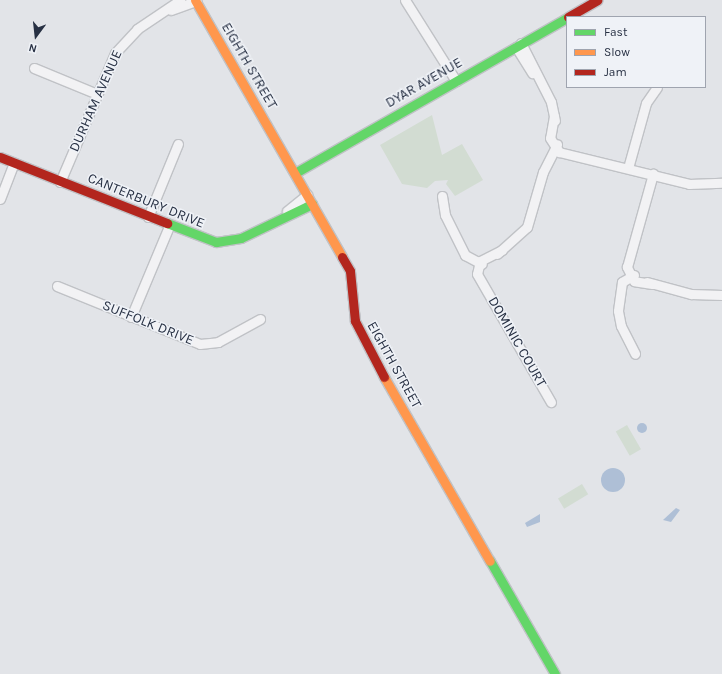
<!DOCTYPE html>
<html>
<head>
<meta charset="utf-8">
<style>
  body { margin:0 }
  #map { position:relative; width:722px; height:674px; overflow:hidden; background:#e2e4e8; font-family:Karla,sans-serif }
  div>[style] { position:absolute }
  .green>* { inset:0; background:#d2dcd2; transform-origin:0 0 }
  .water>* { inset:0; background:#aebfd6 }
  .round { border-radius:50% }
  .roads { filter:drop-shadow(1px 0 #c0c2c6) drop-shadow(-1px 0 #c0c2c6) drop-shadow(0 1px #c0c2c6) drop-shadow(0 -1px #c0c2c6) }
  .street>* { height:9px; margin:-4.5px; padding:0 4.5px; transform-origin:4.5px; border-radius:4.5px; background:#f2f2f4 }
  .fast>* { height:9px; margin:-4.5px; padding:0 4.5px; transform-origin:4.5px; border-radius:4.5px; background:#63d668 }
  .slow>* { height:9px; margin:-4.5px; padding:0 4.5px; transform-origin:4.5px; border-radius:4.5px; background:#ff974d }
  .jam>* { height:9px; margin:-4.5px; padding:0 4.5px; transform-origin:4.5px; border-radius:4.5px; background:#b3261e }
  span { translate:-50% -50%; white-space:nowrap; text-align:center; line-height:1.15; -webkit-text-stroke:3px #eff2f7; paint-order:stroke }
  .street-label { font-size:14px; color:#273043 }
  .legend { position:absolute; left:566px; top:16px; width:140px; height:72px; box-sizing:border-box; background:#eff2f7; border:1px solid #9fa4af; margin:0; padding:5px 7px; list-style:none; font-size:12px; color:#273043 }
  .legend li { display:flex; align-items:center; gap:8px; height:20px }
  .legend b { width:20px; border:1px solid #9fa4af }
  .north { position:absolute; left:16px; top:16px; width:40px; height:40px; -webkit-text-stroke:3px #eff2f7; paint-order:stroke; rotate:195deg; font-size:11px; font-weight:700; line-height:16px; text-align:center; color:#273043 }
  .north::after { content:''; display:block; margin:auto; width:14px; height:18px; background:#273043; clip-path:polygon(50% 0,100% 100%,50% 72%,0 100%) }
</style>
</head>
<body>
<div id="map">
  <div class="green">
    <i style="clip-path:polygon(432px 115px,442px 155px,462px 144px,483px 180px,455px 196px,446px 184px,448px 180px,435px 181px,427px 188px,402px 184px,380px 145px)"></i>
    <i style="left:627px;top:425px;width:28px;height:13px;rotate:60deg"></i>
    <i style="left:582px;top:484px;width:12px;height:28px;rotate:59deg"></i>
  </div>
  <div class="water">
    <i class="round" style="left:637px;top:423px;width:10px;height:10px"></i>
    <i class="round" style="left:601px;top:468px;width:24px;height:24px"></i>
    <i style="clip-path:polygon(676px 508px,680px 510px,671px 522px,663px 520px)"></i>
    <i style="clip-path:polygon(540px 514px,540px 522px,527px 527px,525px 523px)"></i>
  </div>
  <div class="roads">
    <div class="street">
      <i style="left:405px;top:0;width:96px;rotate:57.8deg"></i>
      <i style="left:171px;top:10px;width:27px;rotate:-20deg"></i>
      <i style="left:521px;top:43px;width:66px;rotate:63deg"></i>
      <i style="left:551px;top:102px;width:19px;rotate:78deg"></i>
      <i style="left:516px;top:47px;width:31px;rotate:58deg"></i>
      <i style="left:34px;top:68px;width:68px;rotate:22.4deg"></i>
      <i style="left:554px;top:116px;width:22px;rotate:100deg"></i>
      <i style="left:550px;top:138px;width:17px;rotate:57deg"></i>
      <i style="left:559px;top:152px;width:134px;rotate:13.8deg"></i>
      <i style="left:689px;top:184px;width:33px;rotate:-2deg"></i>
      <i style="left:628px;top:168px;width:67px;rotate:-74.5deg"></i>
      <i style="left:646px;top:103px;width:19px;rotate:-55deg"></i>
      <i style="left:60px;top:182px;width:140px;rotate:-66.9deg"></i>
      <i style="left:115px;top:53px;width:33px;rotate:-47deg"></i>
      <i style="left:137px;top:29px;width:52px;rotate:-34deg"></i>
      <i style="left:442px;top:196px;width:19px;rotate:81deg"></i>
      <i style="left:445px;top:215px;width:45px;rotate:63.4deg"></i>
      <i style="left:465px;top:255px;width:19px;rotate:28deg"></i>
      <i style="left:0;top:199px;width:39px;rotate:-69deg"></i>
      <i style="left:287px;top:211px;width:26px;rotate:-39deg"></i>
      <i style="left:148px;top:217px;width:79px;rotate:-67.7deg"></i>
      <i style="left:502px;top:250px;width:25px;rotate:153deg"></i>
      <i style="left:480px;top:261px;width:13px;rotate:103deg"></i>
      <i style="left:477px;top:274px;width:148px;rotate:60deg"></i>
      <i style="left:497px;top:254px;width:40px;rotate:-42deg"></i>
      <i style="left:527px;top:227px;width:57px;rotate:-73.8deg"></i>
      <i style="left:543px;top:172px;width:31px;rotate:-63deg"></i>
      <i style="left:634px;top:275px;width:14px;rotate:150deg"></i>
      <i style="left:622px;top:282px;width:29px;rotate:98deg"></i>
      <i style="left:618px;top:311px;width:15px;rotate:79deg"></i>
      <i style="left:621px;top:326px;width:31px;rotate:63deg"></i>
      <i style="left:647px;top:282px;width:46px;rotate:15.3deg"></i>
      <i style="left:691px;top:294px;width:31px;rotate:2deg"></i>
      <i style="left:652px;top:284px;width:18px;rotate:-171deg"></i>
      <i style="left:634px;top:281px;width:16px;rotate:-117deg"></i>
      <i style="left:627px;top:267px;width:97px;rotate:-74.4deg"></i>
      <i style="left:57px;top:286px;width:154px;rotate:22.1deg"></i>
      <i style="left:200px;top:344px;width:18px;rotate:-6deg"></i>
      <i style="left:218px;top:342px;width:48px;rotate:-28.7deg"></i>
      <i style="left:131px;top:317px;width:99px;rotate:-67.3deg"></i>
    </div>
    <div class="fast">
      <i style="left:295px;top:173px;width:313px;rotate:-29.7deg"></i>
      <i style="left:167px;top:223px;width:53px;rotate:21.2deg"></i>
      <i style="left:216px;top:242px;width:25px;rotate:-9deg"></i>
      <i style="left:241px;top:238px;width:79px;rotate:-25.6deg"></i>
      <i style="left:490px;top:561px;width:130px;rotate:60.1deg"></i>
    </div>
    <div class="slow">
      <i style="left:195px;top:0;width:296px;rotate:60.2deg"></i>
      <i style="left:384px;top:377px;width:212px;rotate:60.1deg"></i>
    </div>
    <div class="jam">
      <i style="left:568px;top:17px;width:34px;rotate:-30deg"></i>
      <i style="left:0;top:157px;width:180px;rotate:21.6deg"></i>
      <i style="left:342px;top:257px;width:16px;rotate:60deg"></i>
      <i style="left:350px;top:271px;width:50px;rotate:84.3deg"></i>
      <i style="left:355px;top:321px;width:63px;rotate:62.6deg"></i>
    </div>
  </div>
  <div class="street-label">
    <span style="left:249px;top:66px;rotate:60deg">EIGHTH STREET</span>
    <span style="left:424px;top:83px;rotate:-30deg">DYAR AVENUE</span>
    <span style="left:96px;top:101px;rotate:-66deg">DURHAM AVENUE</span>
    <span style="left:146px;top:201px;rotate:22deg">CANTERBURY DRIVE</span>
    <span style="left:148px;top:323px;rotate:22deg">SUFFOLK DRIVE</span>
    <span style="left:517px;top:342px;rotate:60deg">DOMINIC COURT</span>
    <span style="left:394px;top:365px;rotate:61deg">EIGHTH STREET</span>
  </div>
  <ul class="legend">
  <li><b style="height:5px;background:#63d668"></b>Fast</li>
  <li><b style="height:5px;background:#ff974d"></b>Slow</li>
  <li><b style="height:5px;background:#b3261e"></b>Jam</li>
  </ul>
  <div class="north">N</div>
</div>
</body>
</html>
